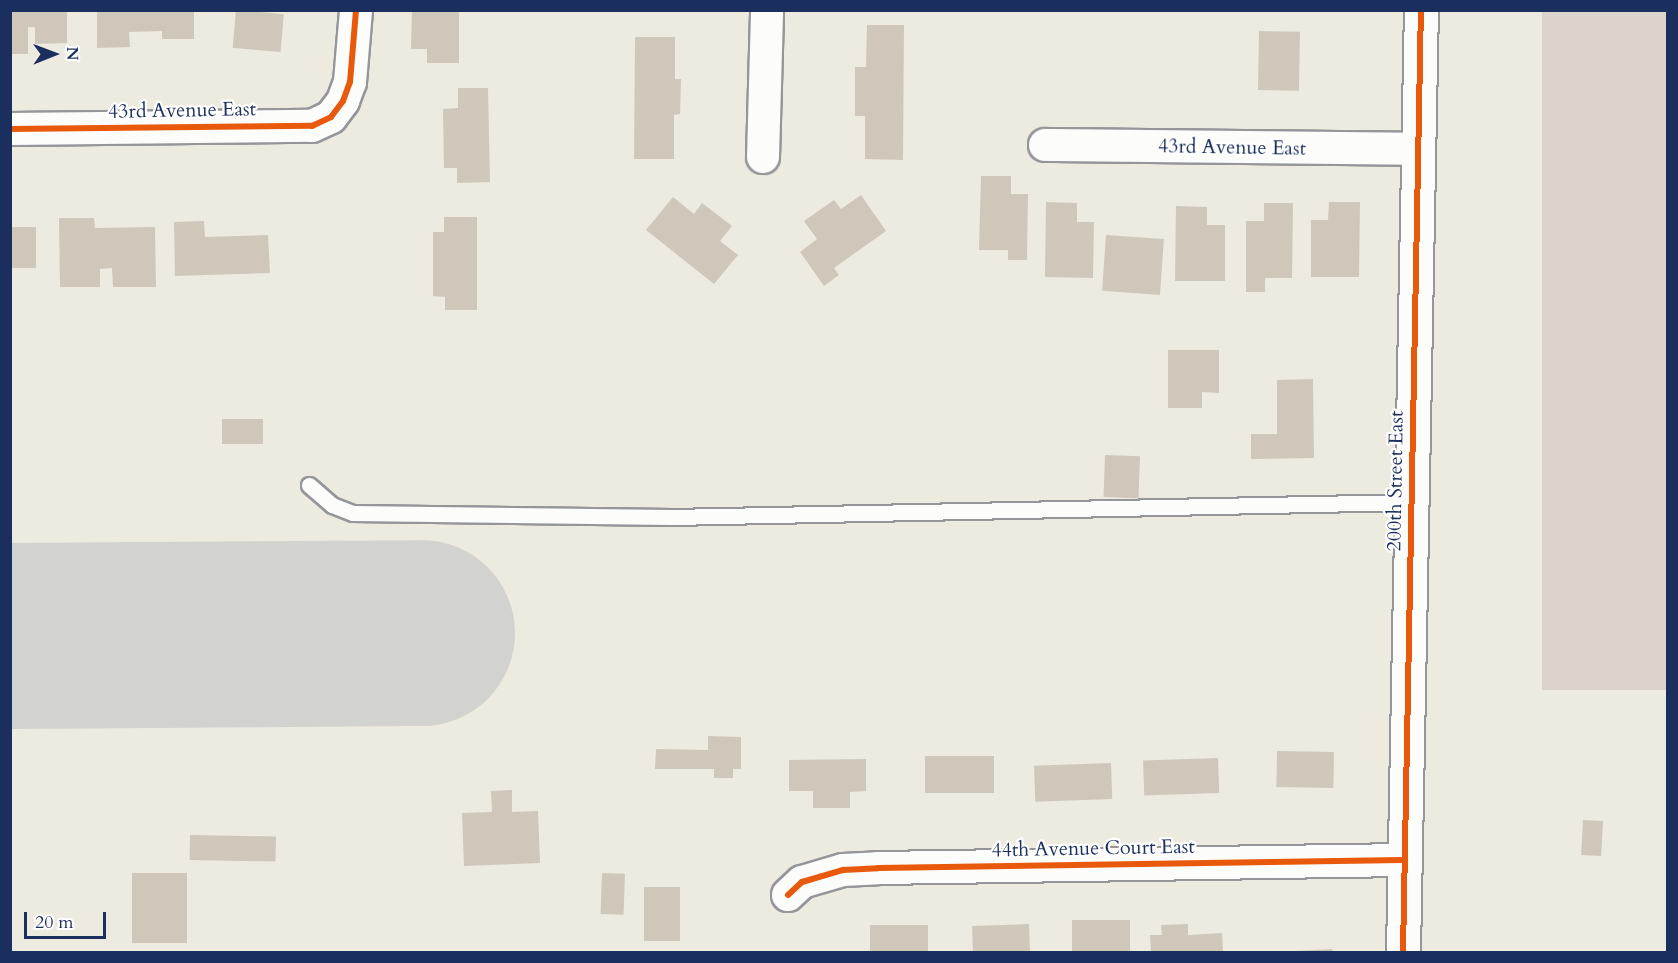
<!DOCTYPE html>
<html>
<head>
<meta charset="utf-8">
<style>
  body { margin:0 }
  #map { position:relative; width:1678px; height:963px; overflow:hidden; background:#edeae0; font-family:Cardo,serif }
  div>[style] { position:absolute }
  .industrial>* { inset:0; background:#dcd3cb; transform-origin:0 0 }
  .taxiway>* { height:75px; margin:-37.5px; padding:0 37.5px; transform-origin:37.5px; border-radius:37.5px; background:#d2d2ce }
  .runway>* { height:186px; margin:-93px; padding:0 93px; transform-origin:93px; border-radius:93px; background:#d2d2ce }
  .building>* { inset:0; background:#d0c7bb; transform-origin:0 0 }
  .roads { filter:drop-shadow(2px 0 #959699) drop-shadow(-2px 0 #959699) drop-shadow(0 2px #959699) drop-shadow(0 -2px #959699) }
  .service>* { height:15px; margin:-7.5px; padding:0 7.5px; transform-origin:7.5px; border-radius:7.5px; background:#fcfcfa }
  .minor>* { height:32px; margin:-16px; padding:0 16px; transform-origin:16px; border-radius:16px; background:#fcfcfa }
  .tertiary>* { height:33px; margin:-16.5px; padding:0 16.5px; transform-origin:16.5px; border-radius:16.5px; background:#fcfcfa }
  .cycleway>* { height:6px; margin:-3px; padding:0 3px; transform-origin:3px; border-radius:3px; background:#e8590c }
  span { translate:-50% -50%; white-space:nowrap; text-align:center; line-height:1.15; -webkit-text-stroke:4.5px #fff; paint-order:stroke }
  .street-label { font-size:20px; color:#1b2f5e }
  .frame { position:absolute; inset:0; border:12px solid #1b2f5e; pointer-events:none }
  .north { position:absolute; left:24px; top:24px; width:60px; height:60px; -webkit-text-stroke:4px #fff; paint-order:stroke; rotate:89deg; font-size:16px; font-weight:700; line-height:24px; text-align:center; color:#1b2f5e }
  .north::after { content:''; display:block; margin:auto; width:21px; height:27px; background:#1b2f5e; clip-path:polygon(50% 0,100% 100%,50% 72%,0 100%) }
  .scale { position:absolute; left:24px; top:912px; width:82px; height:27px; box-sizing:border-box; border:3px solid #1b2f5e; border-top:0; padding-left:8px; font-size:18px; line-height:21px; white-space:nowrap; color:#1b2f5e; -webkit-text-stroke:4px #fff; paint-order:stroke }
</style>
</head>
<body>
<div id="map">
  <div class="industrial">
    <i style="left:1542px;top:11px;width:125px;height:679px"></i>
  </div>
  <div class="taxiway">
    <i style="left:420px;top:599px;width:34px;rotate:87deg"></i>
  </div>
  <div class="runway">
    <i style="left:10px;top:636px;width:412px;rotate:-0.4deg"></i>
  </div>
  <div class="building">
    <i style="clip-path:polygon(10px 10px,67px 10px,67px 43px,35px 44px,35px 27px,28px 27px,28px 54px,10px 54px)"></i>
    <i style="clip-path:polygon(97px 10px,194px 10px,194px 39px,162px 39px,162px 31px,129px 32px,130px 47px,97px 48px)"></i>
    <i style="left:236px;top:10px;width:48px;height:38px;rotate:5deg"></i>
    <i style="clip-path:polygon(412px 10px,459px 10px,459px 63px,427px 63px,427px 49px,411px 49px)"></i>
    <i style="clip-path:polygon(867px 25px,904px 25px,903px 160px,865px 159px,865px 116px,855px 116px,855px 67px,866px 67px)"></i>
    <i style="left:1259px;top:31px;width:41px;height:59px;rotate:1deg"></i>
    <i style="clip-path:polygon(635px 37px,675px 37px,675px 79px,681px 79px,680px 114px,674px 115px,674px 159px,634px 159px)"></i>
    <i style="clip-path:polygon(458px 88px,488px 88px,490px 182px,457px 183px,457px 168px,444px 168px,443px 109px,458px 108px)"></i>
    <i style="clip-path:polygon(981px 176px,1011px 176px,1011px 194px,1028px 194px,1027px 260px,1008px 260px,1008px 250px,979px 250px)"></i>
    <i style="clip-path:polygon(861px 195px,886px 231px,834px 268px,839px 275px,824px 286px,800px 252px,817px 239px,804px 221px,834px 200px,841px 209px)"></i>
    <i style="clip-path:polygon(673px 197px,694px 214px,702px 203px,732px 226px,720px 241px,738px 255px,714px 284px,646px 230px)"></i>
    <i style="clip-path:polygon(1046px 202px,1077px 203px,1077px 222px,1094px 222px,1093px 278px,1045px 277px)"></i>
    <i style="clip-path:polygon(1329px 202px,1360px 202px,1359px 277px,1311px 277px,1311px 220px,1328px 220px)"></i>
    <i style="clip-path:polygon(1264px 203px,1293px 203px,1292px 278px,1265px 278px,1265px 292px,1246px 292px,1246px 221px,1264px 221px)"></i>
    <i style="clip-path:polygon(1176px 206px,1207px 207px,1207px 225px,1225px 225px,1225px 281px,1175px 281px)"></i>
    <i style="clip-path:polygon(444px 217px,477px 217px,477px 310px,445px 310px,445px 297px,433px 296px,433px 232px,444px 232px)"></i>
    <i style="clip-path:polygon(59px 218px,94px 218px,95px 228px,155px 227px,156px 287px,113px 287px,112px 268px,100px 269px,100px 287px,60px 287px)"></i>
    <i style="clip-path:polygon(204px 221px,205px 237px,268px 235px,270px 273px,175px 276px,174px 222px)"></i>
    <i style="left:10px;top:227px;width:26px;height:41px"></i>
    <i style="left:1106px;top:235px;width:58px;height:56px;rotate:4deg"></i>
    <i style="clip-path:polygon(1168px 350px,1219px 350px,1219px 393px,1202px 392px,1202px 408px,1168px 408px)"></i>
    <i style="clip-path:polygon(1313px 379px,1314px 458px,1251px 459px,1251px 434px,1277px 434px,1277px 380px)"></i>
    <i style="left:263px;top:419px;width:25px;height:41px;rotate:90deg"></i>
    <i style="left:1105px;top:455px;width:35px;height:42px;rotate:2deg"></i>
    <i style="clip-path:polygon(708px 736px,741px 737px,741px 769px,733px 769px,733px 778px,714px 778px,714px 769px,655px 769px,656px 749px,708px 750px)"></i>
    <i style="left:1277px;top:751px;width:57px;height:36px;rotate:1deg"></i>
    <i style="left:925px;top:756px;width:69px;height:37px"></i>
    <i style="left:1218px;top:758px;width:35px;height:75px;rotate:88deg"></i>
    <i style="clip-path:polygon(866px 759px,866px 791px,850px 792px,850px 808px,813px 808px,813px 791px,789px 791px,789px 760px)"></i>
    <i style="left:1111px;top:763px;width:36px;height:77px;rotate:88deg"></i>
    <i style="clip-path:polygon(512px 790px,512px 812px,538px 811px,540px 863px,464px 866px,462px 813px,492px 812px,491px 791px)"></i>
    <i style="left:1583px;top:820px;width:20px;height:35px;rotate:3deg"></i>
    <i style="left:190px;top:835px;width:86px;height:25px;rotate:1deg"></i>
    <i style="left:132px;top:873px;width:55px;height:70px"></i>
    <i style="left:602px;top:873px;width:23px;height:41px;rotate:2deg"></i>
    <i style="left:644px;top:887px;width:36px;height:54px"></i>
    <i style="left:1072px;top:920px;width:58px;height:32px"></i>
    <i style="left:1029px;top:924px;width:28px;height:57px;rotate:88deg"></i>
    <i style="clip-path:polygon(1188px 924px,1188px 935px,1222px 933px,1223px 952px,1151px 952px,1150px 935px,1162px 935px,1161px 925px)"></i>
    <i style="left:870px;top:925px;width:58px;height:27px"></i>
    <i style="clip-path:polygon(1332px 949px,1333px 952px,1296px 952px,1296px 951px)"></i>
  </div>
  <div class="roads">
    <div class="service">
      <i style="left:309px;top:485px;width:30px;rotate:41deg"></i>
      <i style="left:332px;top:505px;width:22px;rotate:21deg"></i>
      <i style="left:353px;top:513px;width:318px;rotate:0.7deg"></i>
      <i style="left:671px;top:517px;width:740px;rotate:-1.16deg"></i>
    </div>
    <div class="minor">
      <i style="left:10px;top:129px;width:302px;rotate:-0.6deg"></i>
      <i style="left:312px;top:126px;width:21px;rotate:-25deg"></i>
      <i style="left:331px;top:117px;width:20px;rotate:-53deg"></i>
      <i style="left:343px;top:101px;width:20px;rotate:-70deg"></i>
      <i style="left:350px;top:82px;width:72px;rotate:-85.2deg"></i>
      <i style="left:1045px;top:145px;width:374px;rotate:0.6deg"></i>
      <i style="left:763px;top:157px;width:147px;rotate:-88.4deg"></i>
      <i style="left:788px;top:895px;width:19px;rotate:-43deg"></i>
      <i style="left:802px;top:882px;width:43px;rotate:-16.3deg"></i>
      <i style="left:843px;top:870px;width:35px;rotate:-3deg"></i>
      <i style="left:878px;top:868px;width:526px;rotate:-0.87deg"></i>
    </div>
    <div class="tertiary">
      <i style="left:1403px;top:952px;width:942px;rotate:-88.91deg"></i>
    </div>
  </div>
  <div class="cycleway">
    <i style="left:10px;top:129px;width:302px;rotate:-0.6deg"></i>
    <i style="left:312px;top:126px;width:21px;rotate:-25deg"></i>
    <i style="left:331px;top:117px;width:20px;rotate:-53deg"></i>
    <i style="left:343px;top:101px;width:20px;rotate:-70deg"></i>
    <i style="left:350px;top:82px;width:72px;rotate:-85.2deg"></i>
    <i style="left:788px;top:895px;width:19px;rotate:-43deg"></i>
    <i style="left:802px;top:882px;width:43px;rotate:-16.3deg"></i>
    <i style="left:843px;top:870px;width:35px;rotate:-3deg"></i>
    <i style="left:878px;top:868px;width:526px;rotate:-0.87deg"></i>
    <i style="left:1403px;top:952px;width:942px;rotate:-88.91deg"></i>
  </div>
  <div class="street-label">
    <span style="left:182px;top:110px;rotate:-1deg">43rd Avenue East</span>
    <span style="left:1232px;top:147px;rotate:1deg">43rd Avenue East</span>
    <span style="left:1395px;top:481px;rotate:-89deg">200th Street East</span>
    <span style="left:1093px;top:848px;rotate:-1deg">44th Avenue Court East</span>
  </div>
  <div class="frame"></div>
  <div class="north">N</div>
  <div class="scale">20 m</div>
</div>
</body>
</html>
